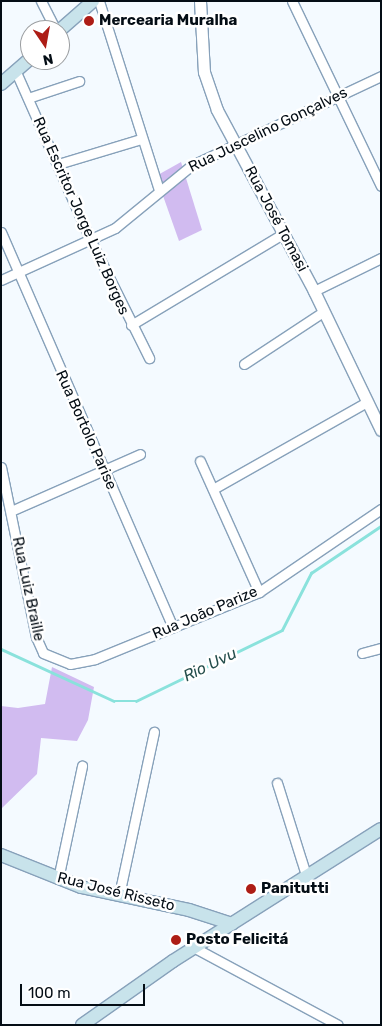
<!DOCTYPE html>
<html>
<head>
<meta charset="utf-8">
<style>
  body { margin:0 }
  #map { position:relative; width:382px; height:1026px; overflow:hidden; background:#f4faff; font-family:Rubik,sans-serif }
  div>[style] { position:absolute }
  .green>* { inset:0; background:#d1bbf0 }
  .stream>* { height:2.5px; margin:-1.25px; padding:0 1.25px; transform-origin:1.25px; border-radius:1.25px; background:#8ae2dc }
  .roads { filter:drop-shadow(1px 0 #87a1ba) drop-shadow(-1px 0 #87a1ba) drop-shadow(0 1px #87a1ba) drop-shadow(0 -1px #87a1ba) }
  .minor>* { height:9px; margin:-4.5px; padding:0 4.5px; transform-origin:4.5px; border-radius:4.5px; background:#fff }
  .tertiary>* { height:11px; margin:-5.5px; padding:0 5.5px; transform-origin:5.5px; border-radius:5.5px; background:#fff }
  .secondary>* { height:12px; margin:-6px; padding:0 6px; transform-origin:6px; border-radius:6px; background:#c8e3eb }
  .dots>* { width:14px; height:14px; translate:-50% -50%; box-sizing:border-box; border:2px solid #fff; border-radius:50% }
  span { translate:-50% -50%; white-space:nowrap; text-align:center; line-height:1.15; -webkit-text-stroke:5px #fff; paint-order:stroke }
  .poi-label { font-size:15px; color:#040d15; font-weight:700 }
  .left { translate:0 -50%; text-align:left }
  .street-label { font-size:15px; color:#040d15 }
  .water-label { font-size:16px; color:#254e4c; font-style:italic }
  .frame { position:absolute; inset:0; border:2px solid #040d15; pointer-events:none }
  .north { position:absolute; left:20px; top:20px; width:50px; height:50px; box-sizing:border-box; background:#fff; border:1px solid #9b9ea1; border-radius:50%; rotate:168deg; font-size:14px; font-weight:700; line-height:20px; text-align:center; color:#040d15 }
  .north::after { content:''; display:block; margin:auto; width:18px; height:22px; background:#ad1d16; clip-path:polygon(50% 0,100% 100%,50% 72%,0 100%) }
  .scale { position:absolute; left:20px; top:984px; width:125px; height:22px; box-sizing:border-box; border:2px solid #040d15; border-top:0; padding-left:6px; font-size:15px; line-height:18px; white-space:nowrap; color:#040d15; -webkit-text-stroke:4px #fff; paint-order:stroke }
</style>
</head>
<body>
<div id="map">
  <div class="green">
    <i style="clip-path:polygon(181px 162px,202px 230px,179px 241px,156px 176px)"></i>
    <i style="clip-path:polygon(52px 667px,94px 687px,88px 720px,77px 741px,41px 738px,37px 774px,1px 809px,1px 706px,18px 708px,45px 704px)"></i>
  </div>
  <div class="stream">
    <i style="left:1px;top:649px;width:124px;rotate:24.7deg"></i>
    <i style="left:114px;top:701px;width:22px"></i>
    <i style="left:136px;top:701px;width:162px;rotate:-25.9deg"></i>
    <i style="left:282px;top:630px;width:64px;rotate:-63deg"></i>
    <i style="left:311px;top:573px;width:84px;rotate:-33.9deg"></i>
  </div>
  <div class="roads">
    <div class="minor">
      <i style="left:41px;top:1px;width:33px;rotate:63deg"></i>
      <i style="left:99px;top:1px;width:198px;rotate:72.4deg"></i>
      <i style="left:292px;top:1px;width:205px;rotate:64.3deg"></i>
      <i style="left:16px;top:72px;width:185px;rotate:66.1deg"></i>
      <i style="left:91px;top:241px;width:131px;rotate:63.6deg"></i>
      <i style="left:28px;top:98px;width:54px;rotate:-18.4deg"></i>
      <i style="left:58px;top:164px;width:87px;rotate:-16.8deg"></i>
      <i style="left:1px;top:232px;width:431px;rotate:66.5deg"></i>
      <i style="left:1px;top:280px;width:125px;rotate:-24.5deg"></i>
      <i style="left:115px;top:228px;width:99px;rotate:-39.3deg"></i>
      <i style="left:192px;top:165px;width:209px;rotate:-25.2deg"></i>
      <i style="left:314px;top:291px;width:75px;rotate:-26.2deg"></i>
      <i style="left:131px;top:325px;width:179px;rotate:-31deg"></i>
      <i style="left:244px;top:364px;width:95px;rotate:-33.4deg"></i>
      <i style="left:200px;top:461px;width:144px;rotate:65.8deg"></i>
      <i style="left:1px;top:467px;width:174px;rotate:78.4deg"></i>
      <i style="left:36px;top:637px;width:17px;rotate:66deg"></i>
      <i style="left:43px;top:653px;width:29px;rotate:22deg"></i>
      <i style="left:70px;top:664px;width:25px;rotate:-11deg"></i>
      <i style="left:95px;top:659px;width:177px;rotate:-22.2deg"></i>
      <i style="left:259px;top:592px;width:148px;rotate:-34.2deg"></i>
      <i style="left:213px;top:489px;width:177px;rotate:-29.5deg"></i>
      <i style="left:11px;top:511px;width:141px;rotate:-23.8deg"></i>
      <i style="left:362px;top:653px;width:20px;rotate:-15deg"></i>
      <i style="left:277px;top:783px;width:100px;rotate:72.5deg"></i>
      <i style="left:58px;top:879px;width:116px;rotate:-78deg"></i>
      <i style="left:119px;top:895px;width:167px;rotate:-77.9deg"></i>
      <i style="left:195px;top:948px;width:162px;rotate:28.3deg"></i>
    </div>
    <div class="tertiary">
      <i style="left:200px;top:1px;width:71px;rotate:86.8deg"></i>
      <i style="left:204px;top:72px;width:40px;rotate:71.1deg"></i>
      <i style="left:217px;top:110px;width:205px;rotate:61.8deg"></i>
      <i style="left:314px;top:291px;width:154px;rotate:64.3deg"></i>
    </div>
    <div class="secondary">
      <i style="left:60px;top:30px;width:44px;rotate:-41.3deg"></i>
      <i style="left:1px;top:84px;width:38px;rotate:-41deg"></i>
      <i style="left:1px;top:855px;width:86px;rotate:21.8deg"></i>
      <i style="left:81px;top:887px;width:110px;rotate:12deg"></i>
      <i style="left:189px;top:910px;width:45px;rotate:18deg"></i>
      <i style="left:82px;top:1025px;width:111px;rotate:-35.1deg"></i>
      <i style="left:173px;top:961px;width:246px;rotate:-32.4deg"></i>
    </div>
  </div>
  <div class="dots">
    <i style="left:89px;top:21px;background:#ad1d16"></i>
    <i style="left:251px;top:889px;background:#ad1d16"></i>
    <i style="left:176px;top:940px;background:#ad1d16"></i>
  </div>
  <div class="poi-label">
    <span class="left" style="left:99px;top:21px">Mercearia Muralha</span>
    <span class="left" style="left:261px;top:889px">Panitutti</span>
    <span class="left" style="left:186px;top:940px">Posto Felicitá</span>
  </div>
  <div class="street-label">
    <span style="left:268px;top:130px;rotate:-26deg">Rua Juscelino Gonçalves</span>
    <span style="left:81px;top:216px;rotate:66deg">Rua Escritor Jorge Luiz Borges</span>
    <span style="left:276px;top:219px;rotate:62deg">Rua José Tomasi</span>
    <span style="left:86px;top:430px;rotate:66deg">Rua Bortolo Parise</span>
    <span style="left:28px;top:589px;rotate:78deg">Rua Luiz Braille</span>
    <span style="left:205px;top:613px;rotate:-23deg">Rua João Parize</span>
    <span style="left:116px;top:892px;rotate:14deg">Rua José Risseto</span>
  </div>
  <div class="water-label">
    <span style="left:210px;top:665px;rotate:-26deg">Rio Uvu</span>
  </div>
  <div class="frame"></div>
  <div class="north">N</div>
  <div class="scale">100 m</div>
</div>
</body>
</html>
